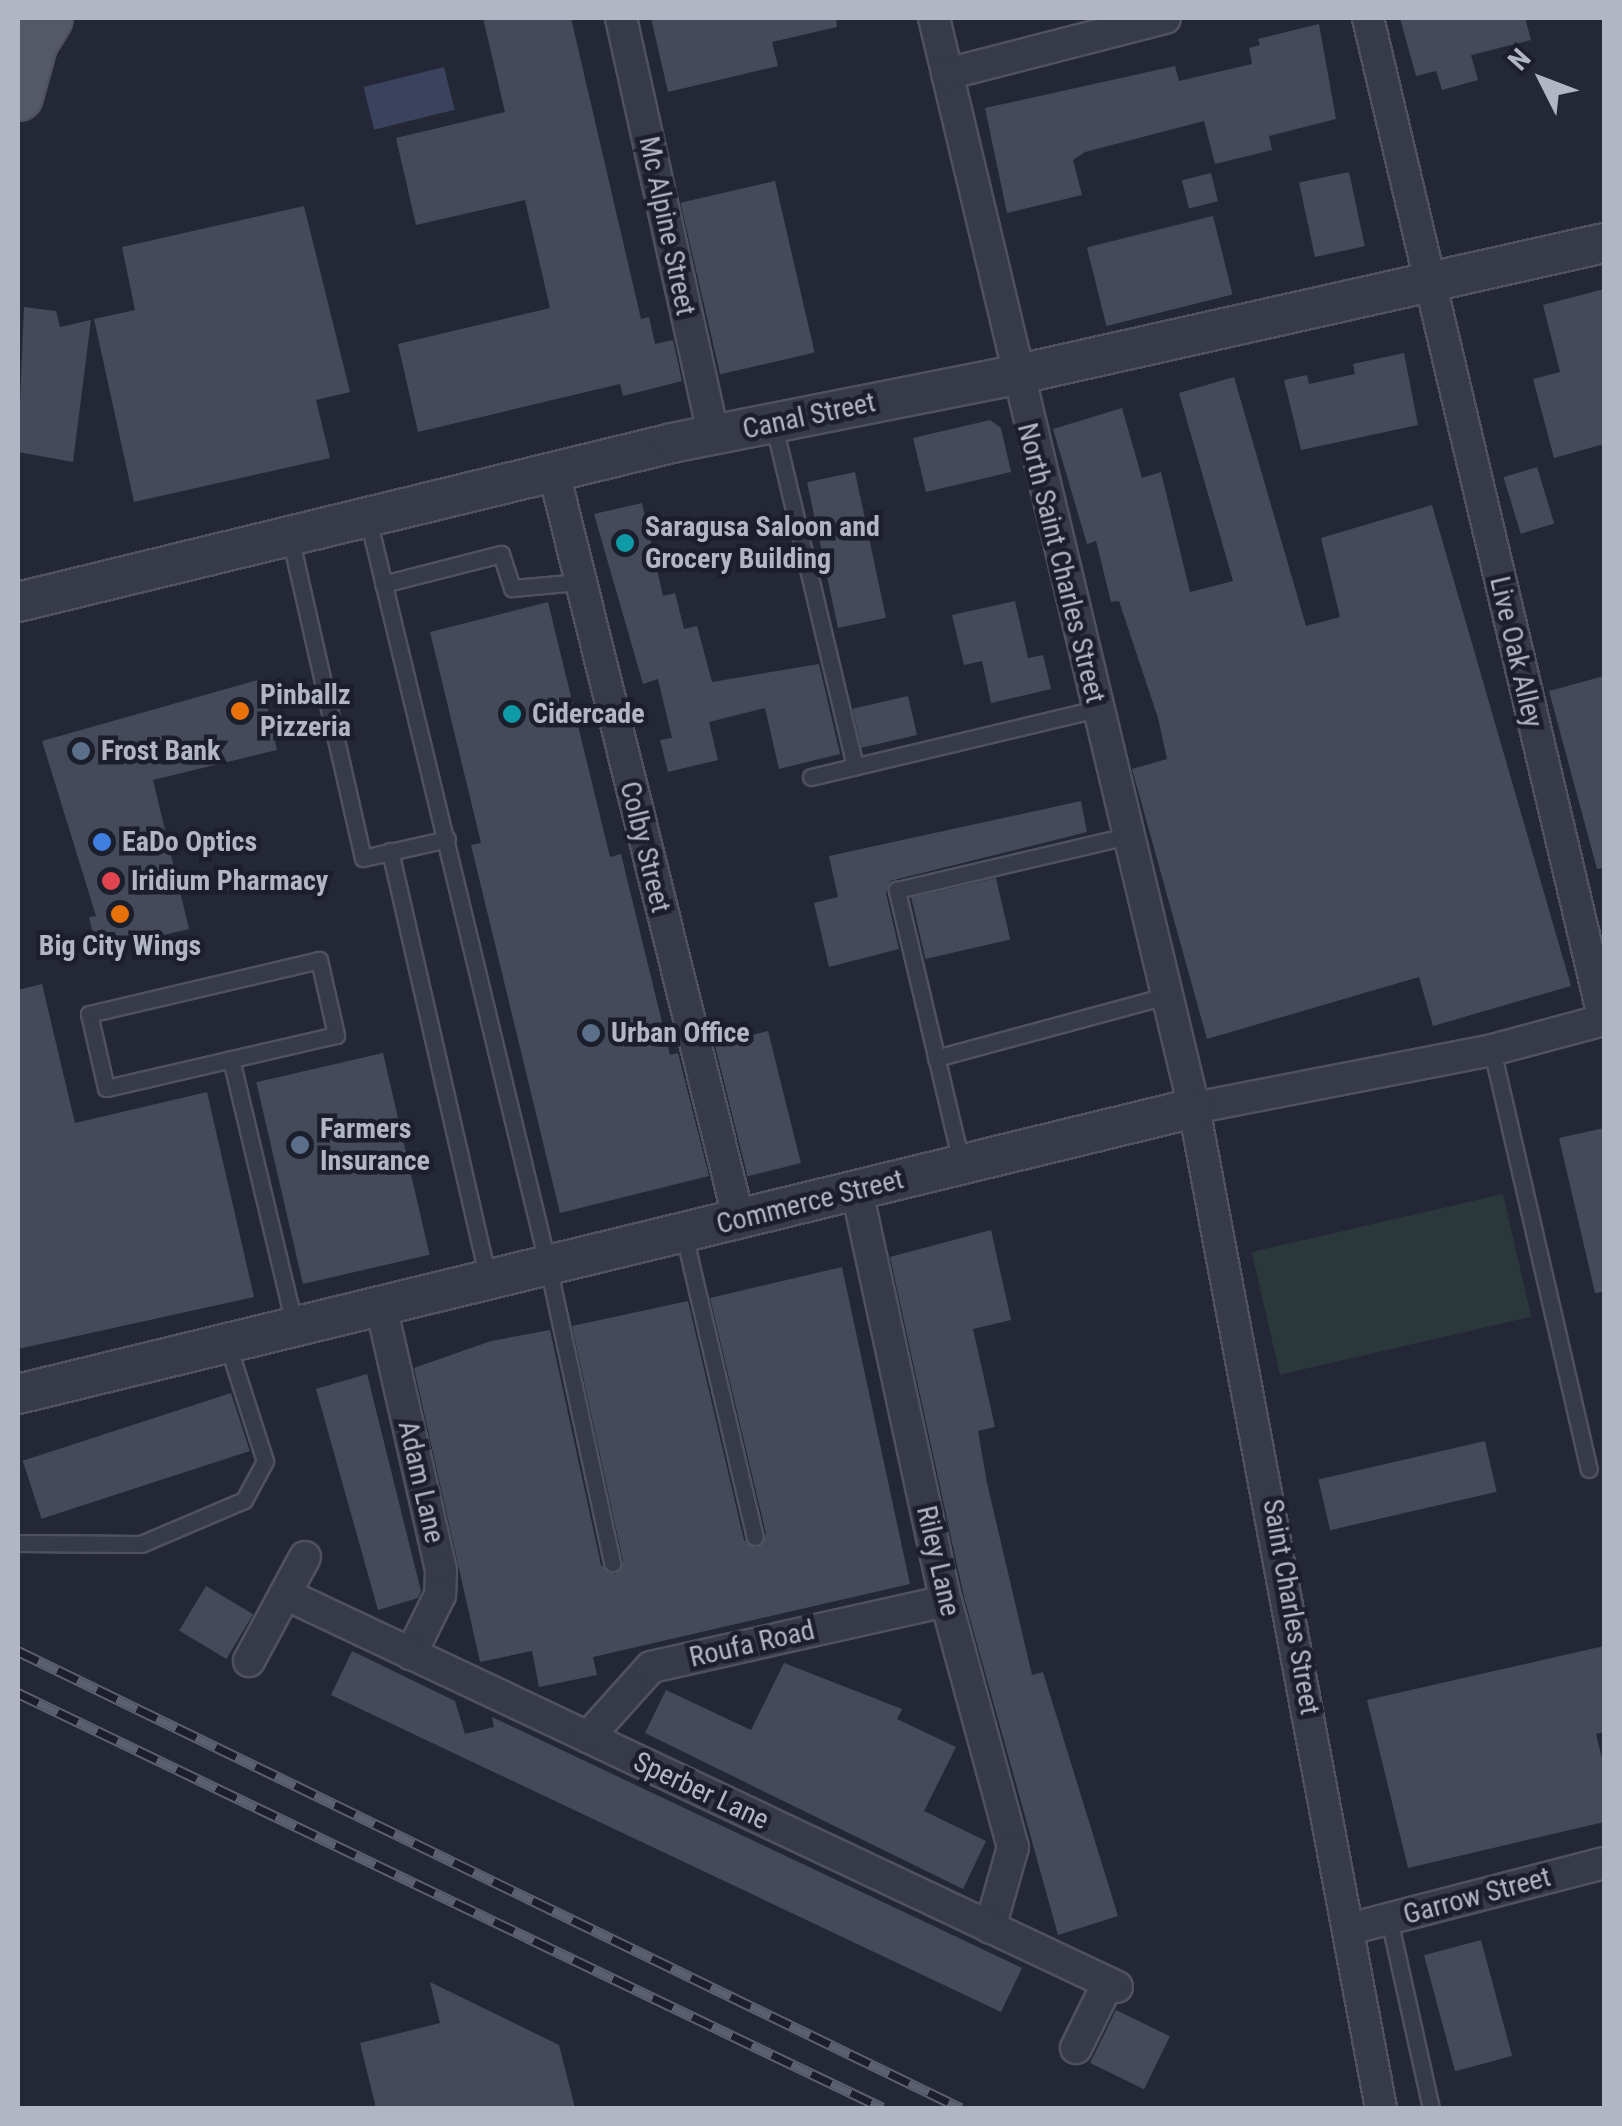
<!DOCTYPE html>
<html>
<head>
<meta charset="utf-8">
<style>
  body { margin:0 }
  #map { position:relative; width:1622px; height:2126px; overflow:hidden; background:#242736; font-family:"Roboto Condensed",sans-serif }
  div>[style] { position:absolute }
  .green>* { inset:0; background:#2a373b; transform-origin:0 0 }
  .water>* { inset:0; background:#3b425d; transform-origin:0 0 }
  .building>* { inset:0; background:#454a5a; transform-origin:0 0 }
  .roads { filter:drop-shadow(2px 0 #4f525e) drop-shadow(-2px 0 #4f525e) drop-shadow(0 2px #4f525e) drop-shadow(0 -2px #4f525e) }
  .service>* { height:15px; margin:-7.5px; padding:0 7.5px; transform-origin:7.5px; border-radius:7.5px; background:#373a47 }
  .minor>* { height:30px; margin:-15px; padding:0 15px; transform-origin:15px; border-radius:15px; background:#373a47 }
  .tertiary>* { height:38px; margin:-19px; padding:0 19px; transform-origin:19px; border-radius:19px; background:#373a47 }
  .primary>* { height:48px; margin:-24px; padding:0 24px; transform-origin:24px; border-radius:24px; background:#555967 }
  .rail>* { height:11px; margin-top:-5.5px; transform-origin:0; background:repeating-linear-gradient(90deg,#1c1f2b 0 22px,#5c5f6f 0 44px); box-sizing:border-box; border-block:2px solid #5c5f6f }
  .dots>* { width:28px; height:28px; translate:-50% -50%; box-sizing:border-box; border:5px solid #1c1f2b; border-radius:50% }
  span { translate:-50% -50%; white-space:nowrap; text-align:center; line-height:1.15; -webkit-text-stroke:9px #1c1f2b; paint-order:stroke }
  .street-label { font-size:28px; color:#b2b5c3 }
  .poi-label { font-size:28px; color:#b2b5c3; font-weight:700 }
  .left { translate:0 -50%; text-align:left }
  .frame { position:absolute; inset:0; border:20px solid #b2b5c3; pointer-events:none }
  .north { position:absolute; left:1492px; top:30px; width:100px; height:100px; -webkit-text-stroke:8px #1c1f2b; paint-order:stroke; rotate:312deg; font-size:28px; font-weight:700; line-height:40px; text-align:center; color:#b2b5c3 }
  .north::after { content:''; display:block; margin:auto; width:35px; height:45px; background:#b2b5c3; clip-path:polygon(50% 0,100% 100%,50% 72%,0 100%) }
</style>
</head>
<body>
<div id="map">
  <div class="green">
    <i style="left:1503px;top:1194px;width:126px;height:258px;rotate:77deg"></i>
  </div>
  <div class="water">
    <i style="left:444px;top:67px;width:44px;height:83px;rotate:76deg"></i>
  </div>
  <div class="building">
    <i style="clip-path:polygon(483px 18px,571px 18px,641px 319px,649px 317px,655px 344px,673px 340px,682px 381px,623px 396px,620px 384px,418px 432px,398px 344px,550px 308px,525px 200px,416px 225px,396px 138px,505px 112px)"></i>
    <i style="clip-path:polygon(651px 18px,836px 18px,837px 27px,772px 42px,778px 66px,668px 92px)"></i>
    <i style="clip-path:polygon(1400px 18px,1525px 18px,1531px 40px,1471px 55px,1478px 80px,1442px 90px,1436px 71px,1416px 76px)"></i>
    <i style="clip-path:polygon(1319px 24px,1336px 119px,1269px 136px,1272px 150px,1215px 164px,1204px 121px,1085px 152px,1073px 160px,1082px 195px,1007px 213px,985px 108px,1175px 66px,1179px 81px,1252px 64px,1249px 48px,1260px 45px,1258px 39px)"></i>
    <i style="left:1349px;top:172px;width:76px;height:51px;rotate:78deg"></i>
    <i style="left:1211px;top:173px;width:29px;height:30px;rotate:76deg"></i>
    <i style="left:775px;top:181px;width:176px;height:97px;rotate:77deg"></i>
    <i style="clip-path:polygon(304px 206px,350px 392px,316px 400px,330px 458px,134px 502px,94px 319px,135px 310px,122px 247px)"></i>
    <i style="left:1213px;top:216px;width:81px;height:130px;rotate:76deg"></i>
    <i style="clip-path:polygon(1604px 289px,1604px 444px,1554px 458px,1533px 379px,1560px 372px,1543px 305px)"></i>
    <i style="clip-path:polygon(24px 307px,56px 311px,60px 327px,91px 320px,73px 462px,18px 452px)"></i>
    <i style="clip-path:polygon(1404px 353px,1418px 425px,1301px 450px,1284px 380px,1307px 375px,1309px 384px,1355px 374px,1353px 364px)"></i>
    <i style="clip-path:polygon(1234px 377px,1306px 626px,1340px 617px,1321px 538px,1432px 505px,1571px 986px,1433px 1026px,1419px 977px,1207px 1039px,1132px 769px,1167px 759px,1158px 718px,1119px 601px,1111px 602px,1096px 541px,1087px 544px,1053px 429px,1122px 408px,1142px 478px,1161px 472px,1190px 592px,1233px 581px,1179px 393px)"></i>
    <i style="clip-path:polygon(990px 420px,1001px 428px,1011px 472px,926px 492px,913px 438px)"></i>
    <i style="left:1537px;top:467px;width:59px;height:35px;rotate:73deg"></i>
    <i style="left:855px;top:472px;width:149px;height:49px;rotate:78deg"></i>
    <i style="clip-path:polygon(642px 503px,663px 596px,675px 593px,684px 629px,697px 626px,712px 682px,819px 664px,840px 754px,779px 769px,765px 708px,709px 722px,718px 760px,668px 772px,660px 740px,672px 738px,658px 679px,643px 684px,594px 514px)"></i>
    <i style="clip-path:polygon(1015px 601px,1028px 658px,1043px 655px,1051px 689px,991px 703px,982px 661px,964px 665px,952px 615px)"></i>
    <i style="clip-path:polygon(548px 602px,610px 857px,621px 854px,670px 1055px,678px 1053px,709px 1176px,560px 1213px,471px 845px,481px 843px,430px 632px)"></i>
    <i style="clip-path:polygon(1604px 676px,1604px 868px,1597px 869px,1549px 691px)"></i>
    <i style="clip-path:polygon(261px 679px,277px 750px,153px 780px,189px 929px,97px 951px,89px 917px,96px 916px,42px 741px)"></i>
    <i style="left:908px;top:696px;width:40px;height:57px;rotate:77deg"></i>
    <i style="clip-path:polygon(1081px 801px,1087px 832px,890px 881px,886px 893px,899px 949px,829px 967px,814px 903px,838px 897px,829px 856px)"></i>
    <i style="left:996px;top:878px;width:63px;height:87px;rotate:77deg"></i>
    <i style="clip-path:polygon(42px 984px,75px 1123px,207px 1092px,254px 1297px,18px 1349px,18px 990px)"></i>
    <i style="left:768px;top:1031px;width:136px;height:55px;rotate:76deg"></i>
    <i style="left:383px;top:1053px;width:207px;height:130px;rotate:77deg"></i>
    <i style="clip-path:polygon(1604px 1128px,1604px 1292px,1595px 1293px,1559px 1138px)"></i>
    <i style="clip-path:polygon(991px 1230px,1011px 1320px,973px 1329px,995px 1427px,978px 1431px,987px 1483px,1032px 1675px,1043px 1672px,1118px 1916px,1058px 1935px,964px 1597px,890px 1257px)"></i>
    <i style="clip-path:polygon(842px 1267px,910px 1584px,593px 1657px,597px 1675px,539px 1687px,532px 1651px,480px 1662px,414px 1368px,491px 1341px,550px 1330px,601px 1565px,615px 1574px,623px 1561px,572px 1326px,688px 1301px,744px 1540px,757px 1548px,766px 1534px,710px 1298px)"></i>
    <i style="clip-path:polygon(367px 1374px,421px 1591px,418px 1598px,378px 1610px,316px 1389px)"></i>
    <i style="left:231px;top:1393px;width:61px;height:219px;rotate:72deg"></i>
    <i style="left:1485px;top:1441px;width:52px;height:171px;rotate:77deg"></i>
    <i style="left:206px;top:1586px;width:55px;height:52px;rotate:31deg"></i>
    <i style="clip-path:polygon(1604px 1646px,1604px 1732px,1596px 1734px,1604px 1766px,1604px 1822px,1408px 1868px,1367px 1700px)"></i>
    <i style="clip-path:polygon(352px 1651px,455px 1701px,465px 1734px,494px 1727px,492px 1717px,1022px 1968px,1001px 2012px,331px 1695px)"></i>
    <i style="clip-path:polygon(784px 1663px,902px 1709px,897px 1719px,956px 1747px,924px 1811px,986px 1841px,963px 1889px,645px 1733px,666px 1690px,751px 1730px)"></i>
    <i style="left:1481px;top:1940px;width:120px;height:59px;rotate:75deg"></i>
    <i style="clip-path:polygon(430px 1982px,559px 2045px,575px 2108px,376px 2108px,360px 2043px,440px 2023px)"></i>
    <i style="left:1116px;top:2010px;width:60px;height:59px;rotate:26deg"></i>
  </div>
  <div class="roads">
    <div class="service">
      <i style="left:774px;top:426px;width:350px;rotate:76.6deg"></i>
      <i style="left:368px;top:519px;width:768px;rotate:76.45deg"></i>
      <i style="left:548px;top:1266px;width:304px;rotate:77.8deg"></i>
      <i style="left:290px;top:537px;width:329px;rotate:77.2deg"></i>
      <i style="left:363px;top:858px;width:86px;rotate:-12.7deg"></i>
      <i style="left:383px;top:584px;width:122px;rotate:-14.3deg"></i>
      <i style="left:501px;top:554px;width:36px;rotate:72deg"></i>
      <i style="left:512px;top:588px;width:67px;rotate:-5.1deg"></i>
      <i style="left:811px;top:777px;width:293px;rotate:-13.4deg"></i>
      <i style="left:390px;top:851px;width:440px;rotate:77.1deg"></i>
      <i style="left:319px;top:960px;width:77px;rotate:77.2deg"></i>
      <i style="left:336px;top:1035px;width:236px;rotate:167deg"></i>
      <i style="left:106px;top:1088px;width:76px;rotate:-102.9deg"></i>
      <i style="left:89px;top:1014px;width:236px;rotate:-13.2deg"></i>
      <i style="left:1492px;top:1050px;width:430px;rotate:77deg"></i>
      <i style="left:936px;top:1058px;width:238px;rotate:-15.1deg"></i>
      <i style="left:231px;top:1059px;width:276px;rotate:76.6deg"></i>
      <i style="left:962px;top:1166px;width:284px;rotate:-103.3deg"></i>
      <i style="left:897px;top:890px;width:237px;rotate:-13.2deg"></i>
      <i style="left:684px;top:1235px;width:310px;rotate:76.8deg"></i>
      <i style="left:18px;top:1543px;width:123px;rotate:0.5deg"></i>
      <i style="left:141px;top:1544px;width:112px;rotate:-23.1deg"></i>
      <i style="left:244px;top:1500px;width:44px;rotate:-61.7deg"></i>
      <i style="left:265px;top:1461px;width:121px;rotate:-107.8deg"></i>
      <i style="left:1389px;top:1919px;width:194px;rotate:77.5deg"></i>
    </div>
    <div class="minor">
      <i style="left:621px;top:18px;width:426px;rotate:77.5deg"></i>
      <i style="left:934px;top:18px;width:1121px;rotate:76.58deg"></i>
      <i style="left:1194px;top:1108px;width:1017px;rotate:79.41deg"></i>
      <i style="left:1368px;top:18px;width:1029px;rotate:76.75deg"></i>
      <i style="left:947px;top:74px;width:225px;rotate:-14.4deg"></i>
      <i style="left:554px;top:473px;width:770px;rotate:76.09deg"></i>
      <i style="left:1194px;top:1108px;width:304px;rotate:-11deg"></i>
      <i style="left:1492px;top:1050px;width:116px;rotate:-15deg"></i>
      <i style="left:857px;top:1191px;width:420px;rotate:77.8deg"></i>
      <i style="left:946px;top:1601px;width:255px;rotate:74.8deg"></i>
      <i style="left:1013px;top:1847px;width:84px;rotate:105.9deg"></i>
      <i style="left:381px;top:1306px;width:271px;rotate:77.2deg"></i>
      <i style="left:441px;top:1570px;width:25px;rotate:92deg"></i>
      <i style="left:440px;top:1595px;width:66px;rotate:116.2deg"></i>
      <i style="left:285px;top:1594px;width:920px;rotate:25.28deg"></i>
      <i style="left:249px;top:1661px;width:118px;rotate:-61.7deg"></i>
      <i style="left:588px;top:1737px;width:94px;rotate:-48deg"></i>
      <i style="left:651px;top:1667px;width:302px;rotate:-12.6deg"></i>
      <i style="left:1349px;top:1929px;width:263px;rotate:-14.5deg"></i>
      <i style="left:1076px;top:2048px;width:72px;rotate:-63.8deg"></i>
    </div>
    <div class="tertiary">
      <i style="left:18px;top:602px;width:673px;rotate:-13.66deg"></i>
      <i style="left:672px;top:443px;width:350px;rotate:-11.2deg"></i>
      <i style="left:1015px;top:375px;width:604px;rotate:-12.63deg"></i>
      <i style="left:18px;top:1394px;width:1210px;rotate:-13.67deg"></i>
    </div>
    <div class="primary">
      <i style="left:18px;top:96px;width:56px;rotate:-74.5deg"></i>
      <i style="left:33px;top:42px;width:28px;rotate:-58deg"></i>
    </div>
  </div>
  <div class="rail">
    <i style="left:18px;top:1651px;width:1048px;rotate:25.86deg"></i>
    <i style="left:18px;top:1693px;width:959px;rotate:25.63deg"></i>
  </div>
  <div class="dots">
    <i style="left:625px;top:543px;background:#0f9aa8"></i>
    <i style="left:240px;top:711px;background:#e8710a"></i>
    <i style="left:512px;top:714px;background:#0f9aa8"></i>
    <i style="left:81px;top:751px;background:#5c6f8a"></i>
    <i style="left:102px;top:842px;background:#3f7fe0"></i>
    <i style="left:111px;top:881px;background:#e0444e"></i>
    <i style="left:120px;top:914px;background:#e8710a"></i>
    <i style="left:591px;top:1033px;background:#5c6f8a"></i>
    <i style="left:300px;top:1145px;background:#5c6f8a"></i>
  </div>
  <div class="street-label">
    <span style="left:667px;top:226px;rotate:78deg">Mc Alpine Street</span>
    <span style="left:809px;top:416px;rotate:-12deg">Canal Street</span>
    <span style="left:1061px;top:563px;rotate:76deg">North Saint Charles Street</span>
    <span style="left:1516px;top:652px;rotate:77deg">Live Oak Alley</span>
    <span style="left:645px;top:847px;rotate:76deg">Colby Street</span>
    <span style="left:810px;top:1202px;rotate:-14deg">Commerce Street</span>
    <span style="left:421px;top:1482px;rotate:77deg">Adam Lane</span>
    <span style="left:938px;top:1561px;rotate:77deg">Riley Lane</span>
    <span style="left:1291px;top:1607px;rotate:80deg">Saint Charles Street</span>
    <span style="left:752px;top:1644px;rotate:-13deg">Roufa Road</span>
    <span style="left:701px;top:1791px;rotate:25deg">Sperber Lane</span>
    <span style="left:1477px;top:1896px;rotate:-15deg">Garrow Street</span>
  </div>
  <div class="poi-label">
    <span class="left" style="left:645px;top:543px">Saragusa Saloon and<br>Grocery Building</span>
    <span class="left" style="left:260px;top:711px">Pinballz<br>Pizzeria</span>
    <span class="left" style="left:532px;top:714px">Cidercade</span>
    <span class="left" style="left:101px;top:751px">Frost Bank</span>
    <span class="left" style="left:122px;top:842px">EaDo Optics</span>
    <span class="left" style="left:131px;top:881px">Iridium Pharmacy</span>
    <span style="left:120px;top:946px">Big City Wings</span>
    <span class="left" style="left:611px;top:1033px">Urban Office</span>
    <span class="left" style="left:320px;top:1145px">Farmers<br>Insurance</span>
  </div>
  <div class="frame"></div>
  <div class="north">N</div>
</div>
</body>
</html>
